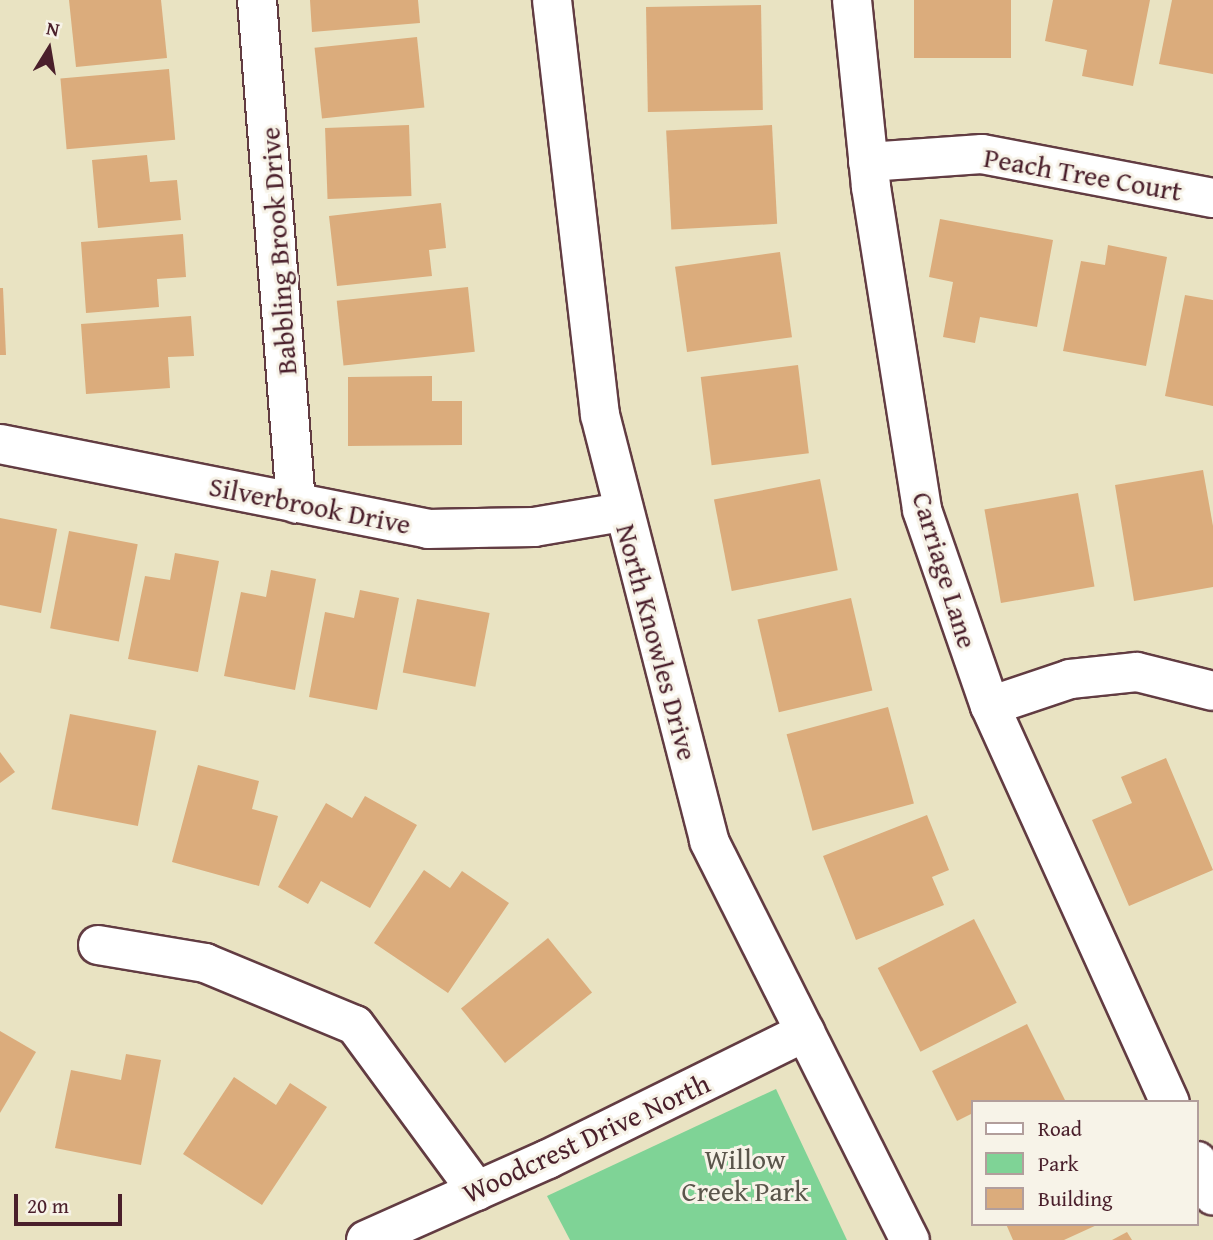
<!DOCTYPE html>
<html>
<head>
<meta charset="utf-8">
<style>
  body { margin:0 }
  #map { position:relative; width:1213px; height:1240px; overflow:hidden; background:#e9e3c2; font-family:"Gentium Book Plus",serif }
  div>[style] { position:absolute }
  .green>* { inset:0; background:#7fd396 }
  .building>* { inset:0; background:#dbac7c; transform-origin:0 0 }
  .roads { filter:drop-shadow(2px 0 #623c42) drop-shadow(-2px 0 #623c42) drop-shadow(0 2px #623c42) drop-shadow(0 -2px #623c42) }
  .minor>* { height:38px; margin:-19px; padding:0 19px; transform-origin:19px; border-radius:19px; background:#fff }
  span { translate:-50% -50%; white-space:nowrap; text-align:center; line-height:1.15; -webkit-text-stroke:6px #f7f3e8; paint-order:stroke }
  .street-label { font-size:28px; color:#4a1f2b }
  .park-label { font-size:28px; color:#5a554b }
  .legend { position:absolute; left:971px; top:1100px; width:228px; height:126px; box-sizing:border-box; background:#f7f3e8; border:2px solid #b29e9c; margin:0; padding:9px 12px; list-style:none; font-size:21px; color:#4a1f2b }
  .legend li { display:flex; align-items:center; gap:14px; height:35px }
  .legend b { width:35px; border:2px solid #b29e9c }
  .north { position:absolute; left:14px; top:14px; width:70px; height:70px; -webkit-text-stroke:5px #f7f3e8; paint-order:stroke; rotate:11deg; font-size:19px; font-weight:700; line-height:28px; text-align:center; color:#4a1f2b }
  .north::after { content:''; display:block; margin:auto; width:24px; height:32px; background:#4a1f2b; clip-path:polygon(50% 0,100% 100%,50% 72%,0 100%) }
  .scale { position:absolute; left:14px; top:1194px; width:108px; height:32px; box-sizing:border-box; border:4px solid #4a1f2b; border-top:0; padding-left:9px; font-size:21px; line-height:24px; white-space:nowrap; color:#4a1f2b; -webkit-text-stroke:5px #f7f3e8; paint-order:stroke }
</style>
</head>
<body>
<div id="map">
  <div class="green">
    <i style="clip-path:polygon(776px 1089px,847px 1240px,570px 1240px,547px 1196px)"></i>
  </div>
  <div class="building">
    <i style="clip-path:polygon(69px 0,161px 0,167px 58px,76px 67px)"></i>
    <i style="clip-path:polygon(310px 0,418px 0,420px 23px,312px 32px)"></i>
    <i style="left:914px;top:0;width:97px;height:58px"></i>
    <i style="clip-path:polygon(1053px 0,1150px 0,1133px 86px,1082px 76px,1087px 50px,1045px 41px)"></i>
    <i style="clip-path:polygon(1172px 0,1213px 0,1213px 74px,1159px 64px)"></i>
    <i style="left:761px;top:5px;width:105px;height:115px;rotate:89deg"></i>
    <i style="left:417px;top:37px;width:71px;height:103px;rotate:84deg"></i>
    <i style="left:169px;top:69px;width:71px;height:109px;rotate:85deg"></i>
    <i style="left:409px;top:125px;width:71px;height:84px;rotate:88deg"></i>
    <i style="left:772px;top:125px;width:99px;height:106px;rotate:87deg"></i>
    <i style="clip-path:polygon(147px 155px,150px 182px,177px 180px,181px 220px,98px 228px,92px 160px)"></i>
    <i style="clip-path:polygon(441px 203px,446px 248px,429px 250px,432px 276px,337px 286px,329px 216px)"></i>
    <i style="clip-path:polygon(940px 219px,1053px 240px,1037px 327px,980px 317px,975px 343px,943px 337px,953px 282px,929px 277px)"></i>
    <i style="clip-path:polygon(183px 234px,186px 277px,157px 279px,159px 307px,86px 313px,81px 242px)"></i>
    <i style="clip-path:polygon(1108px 245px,1167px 257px,1146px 366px,1063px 351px,1081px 261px,1105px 265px)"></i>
    <i style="left:780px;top:252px;width:86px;height:106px;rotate:82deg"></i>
    <i style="left:468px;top:287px;width:65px;height:132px;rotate:84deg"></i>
    <i style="clip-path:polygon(0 288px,3px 288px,6px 355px,0 355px)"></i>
    <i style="clip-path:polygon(1185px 295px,1213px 300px,1213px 406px,1165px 396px)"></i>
    <i style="clip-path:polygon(191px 316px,194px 356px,168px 357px,170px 388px,86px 394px,81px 324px)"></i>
    <i style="left:798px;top:365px;width:89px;height:98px;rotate:83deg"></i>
    <i style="clip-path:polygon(432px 376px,432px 401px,462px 401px,462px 445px,348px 446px,348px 377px)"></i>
    <i style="clip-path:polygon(1203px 470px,1213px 526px,1213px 587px,1134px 601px,1115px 485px)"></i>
    <i style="left:820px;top:479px;width:93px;height:108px;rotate:79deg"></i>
    <i style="left:1078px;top:493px;width:95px;height:95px;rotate:80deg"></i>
    <i style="clip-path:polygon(0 518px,57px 529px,41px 613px,0 605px)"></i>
    <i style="left:69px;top:531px;width:70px;height:99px;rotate:11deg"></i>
    <i style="clip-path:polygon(175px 553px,219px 561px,198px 672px,128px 659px,145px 576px,170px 580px)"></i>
    <i style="clip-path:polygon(271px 570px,316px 579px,295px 690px,224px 676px,241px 592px,266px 597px)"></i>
    <i style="clip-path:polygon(360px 590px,399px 598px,377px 710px,309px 697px,325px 612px,354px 618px)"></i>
    <i style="left:851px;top:598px;width:95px;height:96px;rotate:77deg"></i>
    <i style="left:417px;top:599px;width:74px;height:75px;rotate:11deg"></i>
    <i style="left:888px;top:707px;width:100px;height:105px;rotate:75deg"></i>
    <i style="left:70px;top:714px;width:88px;height:97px;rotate:11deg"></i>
    <i style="clip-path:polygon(0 752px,15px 772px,0 783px)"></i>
    <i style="clip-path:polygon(1166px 758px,1213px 870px,1129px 906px,1092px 820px,1132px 803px,1121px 777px)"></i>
    <i style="clip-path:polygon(198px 765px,259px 781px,252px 809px,278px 816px,259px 886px,172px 862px)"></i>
    <i style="clip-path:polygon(365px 796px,417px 825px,370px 908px,321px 881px,308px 904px,278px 887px,326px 803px,352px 818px)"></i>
    <i style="clip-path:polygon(927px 815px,949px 870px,932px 877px,944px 905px,856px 940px,823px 856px)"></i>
    <i style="clip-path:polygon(424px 870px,450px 888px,462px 871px,509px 903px,448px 993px,374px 943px)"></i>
    <i style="left:974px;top:919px;width:94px;height:108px;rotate:63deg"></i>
    <i style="left:548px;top:938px;width:70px;height:112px;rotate:51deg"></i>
    <i style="clip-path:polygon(1027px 1024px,1066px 1102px,973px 1102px,973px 1113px,957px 1121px,932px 1071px)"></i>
    <i style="clip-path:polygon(0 1031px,36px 1052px,0 1113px)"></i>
    <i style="clip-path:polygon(126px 1054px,161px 1060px,141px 1165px,55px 1148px,71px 1070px,121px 1080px)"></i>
    <i style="clip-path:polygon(234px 1077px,276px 1105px,290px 1083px,327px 1107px,262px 1205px,183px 1154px)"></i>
    <i style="clip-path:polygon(1006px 1224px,1099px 1224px,1064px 1240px,1013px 1240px)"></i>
    <i style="clip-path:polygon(1127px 1232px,1132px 1240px,1112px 1240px)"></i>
  </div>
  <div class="roads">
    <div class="minor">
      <i style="left:257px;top:0;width:505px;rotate:85.57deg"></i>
      <i style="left:552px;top:0;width:418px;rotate:83.4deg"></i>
      <i style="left:600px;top:415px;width:440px;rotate:75.6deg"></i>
      <i style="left:709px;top:841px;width:447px;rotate:63.3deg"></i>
      <i style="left:852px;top:0;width:188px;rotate:84.2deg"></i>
      <i style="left:871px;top:187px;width:327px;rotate:81deg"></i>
      <i style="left:922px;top:510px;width:207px;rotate:70.9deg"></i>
      <i style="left:990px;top:706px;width:435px;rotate:65.6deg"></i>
      <i style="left:868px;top:162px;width:114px;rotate:-4deg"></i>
      <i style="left:982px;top:154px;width:235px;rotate:10.8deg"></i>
      <i style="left:0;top:444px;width:436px;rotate:11.2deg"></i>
      <i style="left:428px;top:529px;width:106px;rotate:-1.1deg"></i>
      <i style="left:534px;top:527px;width:89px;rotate:-9.7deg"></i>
      <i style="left:990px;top:706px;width:84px;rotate:-18.6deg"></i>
      <i style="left:1070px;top:679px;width:67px;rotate:-6deg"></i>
      <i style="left:1137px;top:672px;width:78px;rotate:14deg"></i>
      <i style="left:98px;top:945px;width:109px;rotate:9.5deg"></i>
      <i style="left:205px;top:963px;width:162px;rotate:22.5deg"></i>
      <i style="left:355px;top:1025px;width:206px;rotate:53.7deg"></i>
      <i style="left:1197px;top:1161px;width:38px;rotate:65deg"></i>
      <i style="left:366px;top:1240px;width:199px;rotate:-24deg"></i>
      <i style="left:548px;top:1159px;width:287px;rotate:-26.3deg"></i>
    </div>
  </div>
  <div class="street-label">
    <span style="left:1083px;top:174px;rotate:10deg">Peach Tree Court</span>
    <span style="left:278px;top:251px;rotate:-94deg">Babbling Brook Drive</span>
    <span style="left:310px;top:505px;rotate:11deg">Silverbrook Drive</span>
    <span style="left:945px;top:570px;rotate:73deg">Carriage Lane</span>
    <span style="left:657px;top:642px;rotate:75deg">North Knowles Drive</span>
    <span style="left:586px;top:1138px;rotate:-25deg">Woodcrest Drive North</span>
  </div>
  <div class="park-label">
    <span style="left:745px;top:1175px">Willow<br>Creek Park</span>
  </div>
  <ul class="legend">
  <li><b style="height:9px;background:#fff"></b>Road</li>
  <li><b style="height:19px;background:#7fd396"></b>Park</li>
  <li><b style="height:19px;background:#dbac7c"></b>Building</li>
  </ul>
  <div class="north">N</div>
  <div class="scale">20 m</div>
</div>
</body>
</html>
